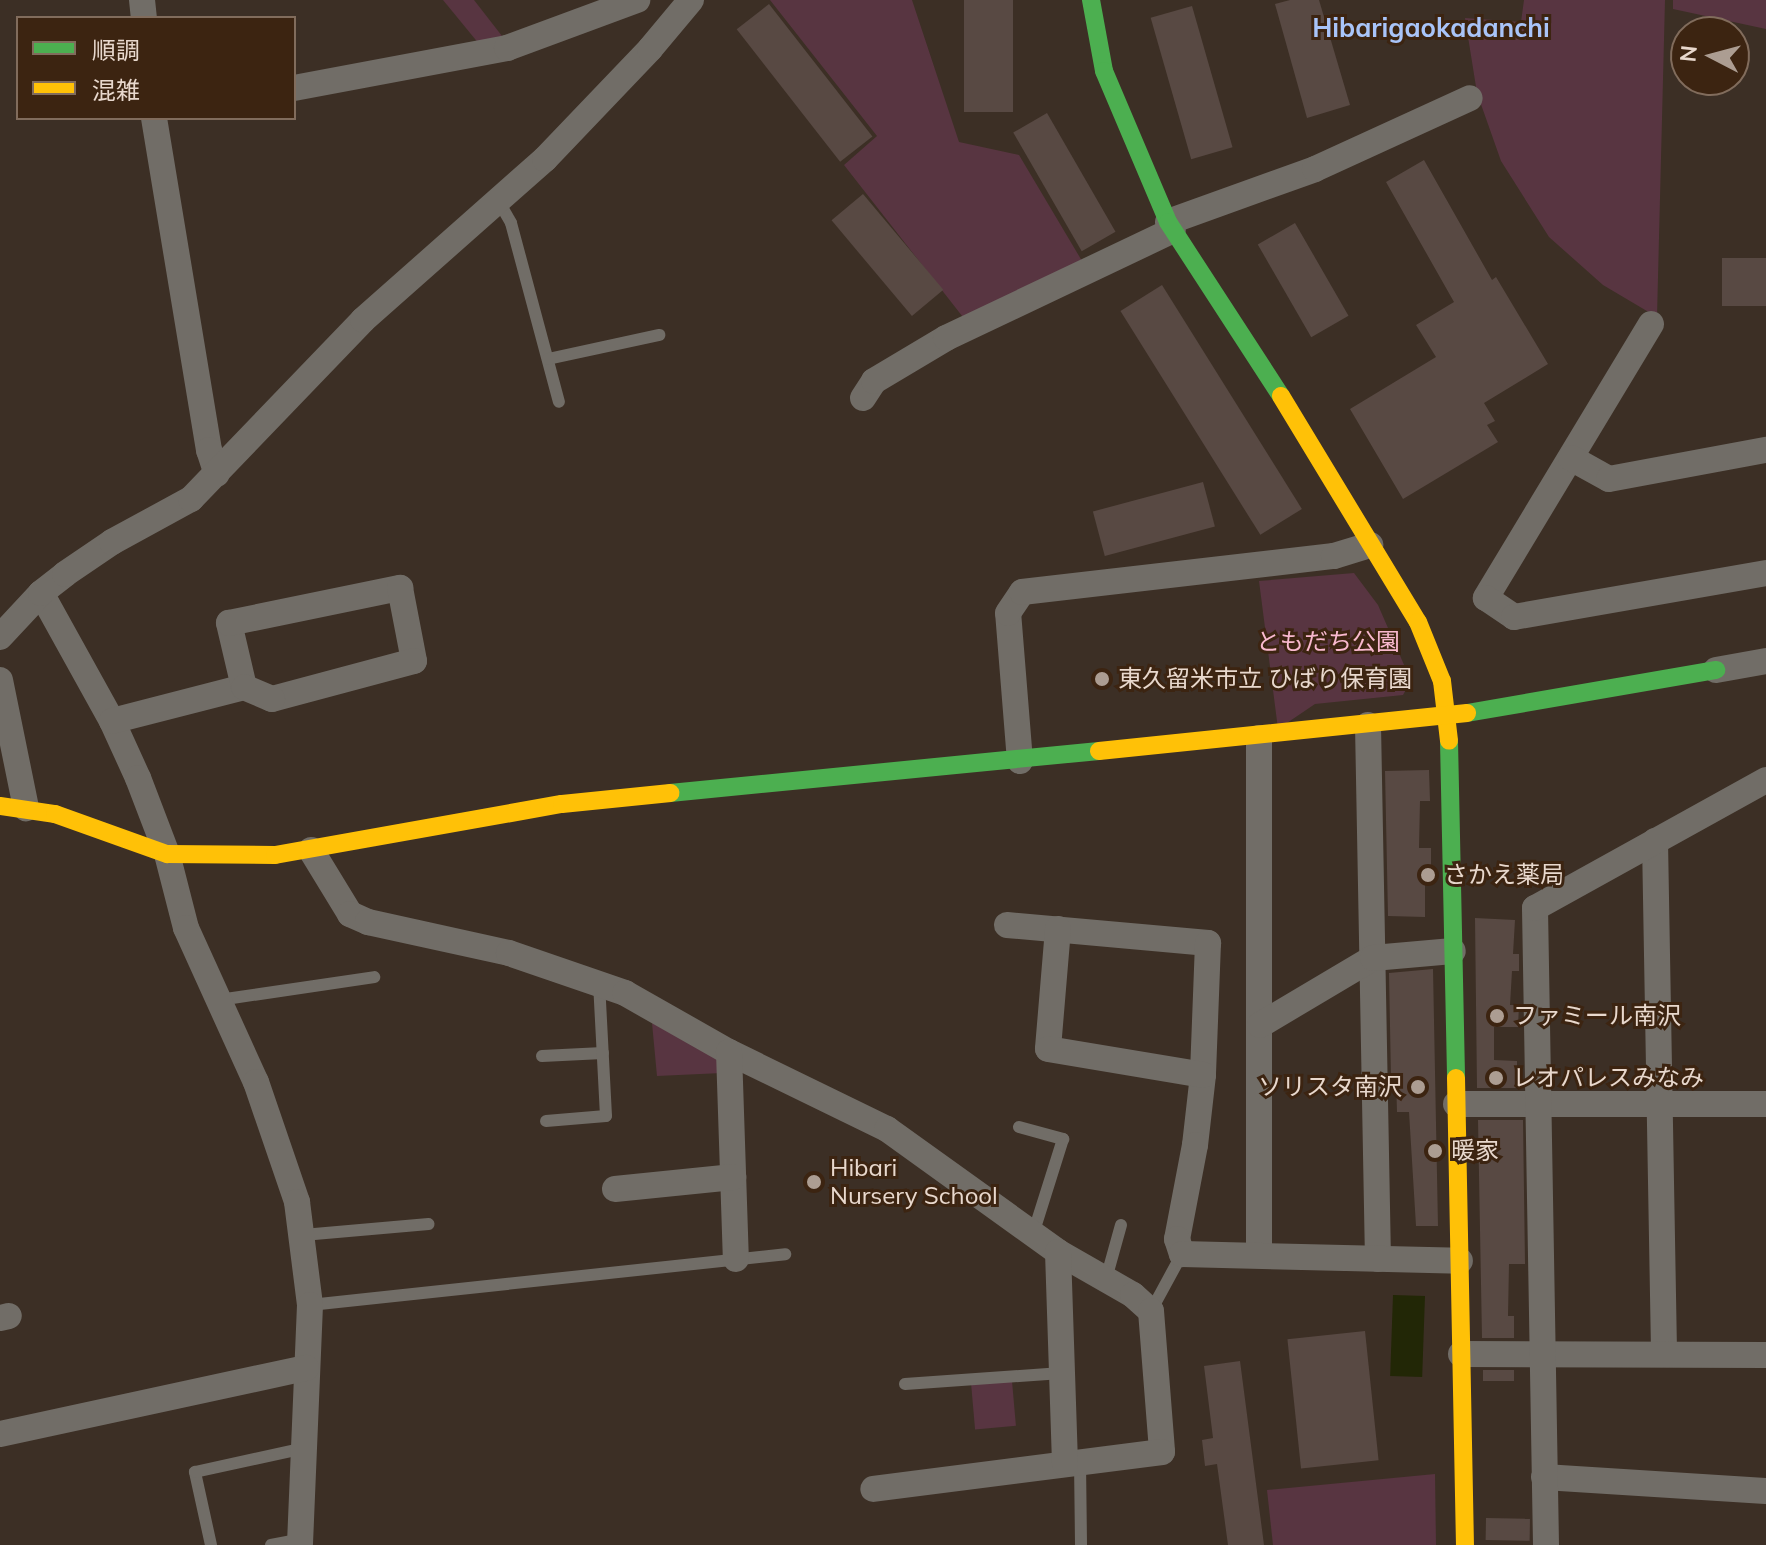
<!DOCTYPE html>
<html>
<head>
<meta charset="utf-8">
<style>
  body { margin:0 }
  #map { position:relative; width:1766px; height:1545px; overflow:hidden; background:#3c2f25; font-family:Mulish,"Noto Sans JP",sans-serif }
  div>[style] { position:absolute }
  .green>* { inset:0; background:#583541; transform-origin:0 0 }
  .water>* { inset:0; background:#222706; transform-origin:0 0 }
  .building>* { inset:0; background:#584943; transform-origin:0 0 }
  .lane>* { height:12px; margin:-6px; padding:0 6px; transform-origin:6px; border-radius:6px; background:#716d67 }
  .street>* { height:26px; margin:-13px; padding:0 13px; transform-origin:13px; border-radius:13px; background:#716d67 }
  .fast>* { height:18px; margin:-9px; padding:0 9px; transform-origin:9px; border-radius:9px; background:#4caf50 }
  .slow>* { height:18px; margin:-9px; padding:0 9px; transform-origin:9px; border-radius:9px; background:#ffc107 }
  .dots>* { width:22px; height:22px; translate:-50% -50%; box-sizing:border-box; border:4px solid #3c2411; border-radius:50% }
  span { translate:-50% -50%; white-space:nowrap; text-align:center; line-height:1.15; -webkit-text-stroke:6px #3c2411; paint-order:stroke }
  .park-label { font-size:24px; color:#f9b9cf }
  .poi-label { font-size:24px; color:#e8d8cd }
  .left { translate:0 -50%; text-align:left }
  .right { translate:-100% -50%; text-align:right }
  .neighbourhood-label { font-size:26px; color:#a9c4f8; font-weight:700 }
  .legend { position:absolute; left:16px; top:16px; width:280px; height:104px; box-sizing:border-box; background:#3c2411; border:2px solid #816c5c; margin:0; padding:10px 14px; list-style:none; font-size:24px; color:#e8d8cd }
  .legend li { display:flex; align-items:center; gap:16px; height:40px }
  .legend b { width:40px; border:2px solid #816c5c }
  .north { position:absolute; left:1670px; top:16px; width:80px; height:80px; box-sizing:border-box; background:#3c2411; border:2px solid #816c5c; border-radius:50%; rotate:276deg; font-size:22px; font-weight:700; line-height:32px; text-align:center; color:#e8d8cd }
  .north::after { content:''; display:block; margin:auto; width:28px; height:36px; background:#ac9d92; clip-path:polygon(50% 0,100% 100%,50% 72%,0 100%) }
</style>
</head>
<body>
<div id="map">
  <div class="green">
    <i style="clip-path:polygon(443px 0,474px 0,509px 45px,484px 50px)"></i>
    <i style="clip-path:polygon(770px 0,912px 0,959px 142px,1019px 155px,1085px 266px,966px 321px,844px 165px,877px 136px)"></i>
    <i style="clip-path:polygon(1524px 0,1665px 0,1657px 317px,1603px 285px,1549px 237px,1501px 161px,1477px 93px,1465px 18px,1521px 22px)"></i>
    <i style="clip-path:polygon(1673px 0,1766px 0,1766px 29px,1673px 9px)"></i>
    <i style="clip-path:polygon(1354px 573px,1378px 605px,1408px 674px,1409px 684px,1403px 695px,1315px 704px,1278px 729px,1259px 581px)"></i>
    <i style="clip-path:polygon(652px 1023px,722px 1059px,722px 1073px,657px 1076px)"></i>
    <i style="left:1012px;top:1381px;width:45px;height:41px;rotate:85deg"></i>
    <i style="clip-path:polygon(1435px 1474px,1436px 1545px,1273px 1545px,1267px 1490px)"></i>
  </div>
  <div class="water">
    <i style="left:1393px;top:1295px;width:32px;height:81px;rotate:2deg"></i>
  </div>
  <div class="building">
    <i style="left:964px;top:0;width:49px;height:112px"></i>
    <i style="clip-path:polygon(1290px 0,1319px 0,1350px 105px,1307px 118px,1275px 4px)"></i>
    <i style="left:769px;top:4px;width:168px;height:41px;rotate:52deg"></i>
    <i style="left:1192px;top:6px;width:147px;height:43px;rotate:74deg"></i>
    <i style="left:1047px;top:113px;width:137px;height:39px;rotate:60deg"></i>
    <i style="clip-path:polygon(1424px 160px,1492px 280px,1496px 277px,1548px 364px,1484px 403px,1495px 421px,1487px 425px,1498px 442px,1403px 499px,1350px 409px,1436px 357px,1416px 325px,1454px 302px,1386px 182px)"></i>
    <i style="left:863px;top:194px;width:125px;height:41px;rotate:50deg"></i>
    <i style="left:1295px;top:223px;width:107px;height:43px;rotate:60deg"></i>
    <i style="left:1722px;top:258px;width:44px;height:48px"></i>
    <i style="left:1162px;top:285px;width:264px;height:49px;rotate:58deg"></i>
    <i style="left:1203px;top:482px;width:46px;height:114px;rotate:75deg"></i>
    <i style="clip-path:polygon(1429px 770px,1430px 801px,1420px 801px,1419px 848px,1431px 848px,1431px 882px,1425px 882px,1425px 917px,1388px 916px,1385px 771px)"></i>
    <i style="clip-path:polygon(1475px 918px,1515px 920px,1513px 954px,1519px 954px,1519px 971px,1512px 971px,1510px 1005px,1519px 1005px,1518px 1027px,1494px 1027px,1494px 1060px,1517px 1061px,1517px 1088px,1477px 1088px)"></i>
    <i style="clip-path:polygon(1433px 969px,1438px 1226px,1416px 1226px,1409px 1112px,1397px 1112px,1396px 1078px,1391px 1078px,1389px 973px)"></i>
    <i style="clip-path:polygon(1478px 1120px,1523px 1120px,1525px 1264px,1509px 1264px,1508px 1316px,1514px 1316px,1514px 1338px,1482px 1338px)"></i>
    <i style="left:1365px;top:1331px;width:130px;height:78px;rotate:84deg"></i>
    <i style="clip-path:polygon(1240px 1361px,1264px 1545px,1228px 1545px,1217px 1464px,1205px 1466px,1202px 1440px,1213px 1438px,1204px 1366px)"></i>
    <i style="left:1483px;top:1370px;width:31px;height:11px"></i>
    <i style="left:1486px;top:1518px;width:44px;height:22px;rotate:1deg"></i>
  </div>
  <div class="lane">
    <i style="left:499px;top:202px;width:24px;rotate:60deg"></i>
    <i style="left:511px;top:223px;width:185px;rotate:75deg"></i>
    <i style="left:548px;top:359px;width:114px;rotate:-12.2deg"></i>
    <i style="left:219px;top:1000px;width:157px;rotate:-8.4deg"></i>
    <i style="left:542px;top:1056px;width:61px;rotate:-2.8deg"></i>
    <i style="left:546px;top:1121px;width:60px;rotate:-4.8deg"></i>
    <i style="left:606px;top:1116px;width:132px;rotate:-93deg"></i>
    <i style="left:1019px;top:1127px;width:46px;rotate:15.3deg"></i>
    <i style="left:1063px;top:1139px;width:100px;rotate:107.5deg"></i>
    <i style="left:303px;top:1235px;width:126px;rotate:-5deg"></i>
    <i style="left:1106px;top:1279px;width:56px;rotate:-74.5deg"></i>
    <i style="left:310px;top:1305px;width:478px;rotate:-6.1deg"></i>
    <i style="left:1151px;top:1311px;width:65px;rotate:-61.5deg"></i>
    <i style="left:905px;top:1384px;width:157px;rotate:-4deg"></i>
    <i style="left:1080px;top:1462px;width:83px;rotate:89.3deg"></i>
    <i style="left:211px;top:1545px;width:75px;rotate:-102.4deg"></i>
    <i style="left:195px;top:1472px;width:113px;rotate:-12.3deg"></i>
    <i style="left:271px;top:1545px;width:31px;rotate:-11deg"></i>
  </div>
  <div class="street">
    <i style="left:142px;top:0;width:18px;rotate:84deg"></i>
    <i style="left:294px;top:88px;width:217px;rotate:-10.6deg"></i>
    <i style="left:507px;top:48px;width:139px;rotate:-20.3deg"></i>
    <i style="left:154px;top:118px;width:337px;rotate:80.6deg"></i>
    <i style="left:209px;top:450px;width:25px;rotate:72deg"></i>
    <i style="left:1168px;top:222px;width:156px;rotate:-19.8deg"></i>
    <i style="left:1315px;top:169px;width:170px;rotate:-24.6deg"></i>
    <i style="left:1651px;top:324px;width:320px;rotate:121.1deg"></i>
    <i style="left:1486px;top:598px;width:34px;rotate:34deg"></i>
    <i style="left:1514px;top:617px;width:256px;rotate:-9.9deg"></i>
    <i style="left:863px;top:398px;width:20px;rotate:-57deg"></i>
    <i style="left:874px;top:381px;width:84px;rotate:-30.8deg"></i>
    <i style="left:946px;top:338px;width:251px;rotate:-25.4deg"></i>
    <i style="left:1571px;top:458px;width:43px;rotate:28.9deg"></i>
    <i style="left:1609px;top:479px;width:160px;rotate:-10.5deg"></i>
    <i style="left:41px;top:593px;width:146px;rotate:61deg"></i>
    <i style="left:112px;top:721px;width:63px;rotate:65.5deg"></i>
    <i style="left:138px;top:778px;width:81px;rotate:69.1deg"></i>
    <i style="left:167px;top:854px;width:76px;rotate:75.6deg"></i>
    <i style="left:186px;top:928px;width:169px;rotate:65.6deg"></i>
    <i style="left:256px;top:1082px;width:127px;rotate:71.1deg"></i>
    <i style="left:297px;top:1202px;width:104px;rotate:82.8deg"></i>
    <i style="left:310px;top:1305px;width:240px;rotate:92.4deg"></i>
    <i style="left:0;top:637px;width:60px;rotate:-47deg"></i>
    <i style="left:41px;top:593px;width:31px;rotate:-38deg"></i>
    <i style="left:65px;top:574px;width:57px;rotate:-34.2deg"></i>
    <i style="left:112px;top:542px;width:90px;rotate:-28.6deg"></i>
    <i style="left:191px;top:499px;width:248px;rotate:-46.1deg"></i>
    <i style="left:363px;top:320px;width:243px;rotate:-41.5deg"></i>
    <i style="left:545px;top:159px;width:152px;rotate:-46.3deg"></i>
    <i style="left:650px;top:49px;width:64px;rotate:-50.1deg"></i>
    <i style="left:1716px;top:670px;width:51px;rotate:-10.2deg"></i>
    <i style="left:0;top:680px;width:131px;rotate:78.5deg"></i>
    <i style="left:112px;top:721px;width:136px;rotate:-14.4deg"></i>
    <i style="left:244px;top:687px;width:66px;rotate:-103.2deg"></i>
    <i style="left:229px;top:623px;width:175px;rotate:-11.6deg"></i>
    <i style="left:400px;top:588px;width:74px;rotate:79.1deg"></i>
    <i style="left:414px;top:661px;width:147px;rotate:165deg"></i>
    <i style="left:272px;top:699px;width:30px;rotate:-157deg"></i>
    <i style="left:1368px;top:725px;width:534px;rotate:88.93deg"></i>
    <i style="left:1259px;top:738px;width:516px;rotate:90deg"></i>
    <i style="left:1020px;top:761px;width:148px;rotate:-94.6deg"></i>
    <i style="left:1008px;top:613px;width:25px;rotate:-56deg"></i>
    <i style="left:1022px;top:592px;width:314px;rotate:-6.6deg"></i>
    <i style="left:1334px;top:556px;width:38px;rotate:-17deg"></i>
    <i style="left:1655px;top:841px;width:513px;rotate:88.99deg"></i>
    <i style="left:311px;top:850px;width:75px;rotate:58.6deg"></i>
    <i style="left:350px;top:914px;width:20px;rotate:24deg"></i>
    <i style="left:368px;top:922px;width:144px;rotate:12.4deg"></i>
    <i style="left:509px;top:953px;width:123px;rotate:19deg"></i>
    <i style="left:625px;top:993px;width:120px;rotate:29.6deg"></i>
    <i style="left:729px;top:1052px;width:176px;rotate:26deg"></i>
    <i style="left:887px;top:1129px;width:211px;rotate:35.7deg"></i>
    <i style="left:1058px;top:1252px;width:86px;rotate:29.8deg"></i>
    <i style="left:1133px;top:1295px;width:24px;rotate:42deg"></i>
    <i style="left:1151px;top:1311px;width:141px;rotate:85.5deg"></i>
    <i style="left:1162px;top:1452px;width:291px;rotate:172.7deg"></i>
    <i style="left:1007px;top:925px;width:202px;rotate:5.1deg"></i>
    <i style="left:1208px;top:943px;width:132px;rotate:92.2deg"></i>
    <i style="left:1203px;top:1075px;width:70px;rotate:96.5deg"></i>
    <i style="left:1195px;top:1145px;width:96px;rotate:100.8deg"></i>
    <i style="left:1177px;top:1239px;width:16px;rotate:72deg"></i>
    <i style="left:1182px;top:1254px;width:278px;rotate:1.4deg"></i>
    <i style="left:1058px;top:929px;width:120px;rotate:94.8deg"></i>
    <i style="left:1048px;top:1049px;width:157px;rotate:9.5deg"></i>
    <i style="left:1260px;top:1025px;width:131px;rotate:-30.7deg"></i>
    <i style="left:1373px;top:958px;width:80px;rotate:-5deg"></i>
    <i style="left:729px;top:1052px;width:207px;rotate:88.1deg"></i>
    <i style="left:1456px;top:1104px;width:310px"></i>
    <i style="left:615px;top:1189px;width:119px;rotate:-5.8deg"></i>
    <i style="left:1058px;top:1252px;width:212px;rotate:88.1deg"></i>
    <i style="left:0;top:1318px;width:9px;rotate:-13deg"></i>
    <i style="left:1461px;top:1354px;width:305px;rotate:0.2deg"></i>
    <i style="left:0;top:1434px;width:313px;rotate:-12.2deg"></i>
    <i style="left:1544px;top:1477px;width:222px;rotate:3.6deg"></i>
    <i style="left:1546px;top:1545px;width:637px;rotate:-90.99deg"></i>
    <i style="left:1535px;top:908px;width:264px;rotate:-29deg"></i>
  </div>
  <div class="fast">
    <i style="left:1091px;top:0;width:72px;rotate:79.6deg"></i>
    <i style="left:1104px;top:71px;width:164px;rotate:67deg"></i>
    <i style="left:1168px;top:222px;width:207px;rotate:57deg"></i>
    <i style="left:1467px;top:713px;width:253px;rotate:-9.8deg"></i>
    <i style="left:1449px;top:741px;width:337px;rotate:88.8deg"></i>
    <i style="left:670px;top:793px;width:431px;rotate:-5.6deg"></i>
  </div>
  <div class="slow">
    <i style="left:1281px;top:396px;width:264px;rotate:58.8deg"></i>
    <i style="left:1418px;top:622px;width:64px;rotate:67.9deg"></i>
    <i style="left:1442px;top:681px;width:60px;rotate:83.3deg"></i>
    <i style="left:1099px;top:751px;width:370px;rotate:-5.9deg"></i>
    <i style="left:0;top:806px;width:56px;rotate:8.3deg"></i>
    <i style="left:55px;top:814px;width:119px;rotate:19.7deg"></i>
    <i style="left:167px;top:854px;width:108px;rotate:0.5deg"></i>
    <i style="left:275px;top:855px;width:291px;rotate:-10.1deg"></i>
    <i style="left:562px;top:804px;width:109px;rotate:-5.8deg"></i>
    <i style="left:1456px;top:1078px;width:467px;rotate:88.9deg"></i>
  </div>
  <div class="dots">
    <i style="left:1102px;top:679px;background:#ac9d92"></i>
    <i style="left:1428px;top:875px;background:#ac9d92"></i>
    <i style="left:1497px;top:1016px;background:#ac9d92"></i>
    <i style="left:1496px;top:1078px;background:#ac9d92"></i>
    <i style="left:1418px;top:1087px;background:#ac9d92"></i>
    <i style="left:1435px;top:1151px;background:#ac9d92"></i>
    <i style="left:814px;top:1182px;background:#ac9d92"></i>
  </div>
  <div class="park-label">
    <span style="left:1328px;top:642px">ともだち公園</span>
  </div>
  <div class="poi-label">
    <span class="left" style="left:1118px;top:679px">東久留米市立 ひばり保育園</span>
    <span class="left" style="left:1444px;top:875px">さかえ薬局</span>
    <span class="left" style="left:1513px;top:1016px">ファミール南沢</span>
    <span class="left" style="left:1512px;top:1078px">レオパレスみなみ</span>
    <span class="right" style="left:1402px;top:1087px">ソリスタ南沢</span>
    <span class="left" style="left:1451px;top:1151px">暖家</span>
    <span class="left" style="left:830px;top:1182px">Hibari<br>Nursery School</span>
  </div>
  <div class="neighbourhood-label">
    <span style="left:1431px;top:28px">Hibarigaokadanchi</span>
  </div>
  <ul class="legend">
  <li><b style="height:10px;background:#4caf50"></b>順調</li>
  <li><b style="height:10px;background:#ffc107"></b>混雑</li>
  </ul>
  <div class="north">N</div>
</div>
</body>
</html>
